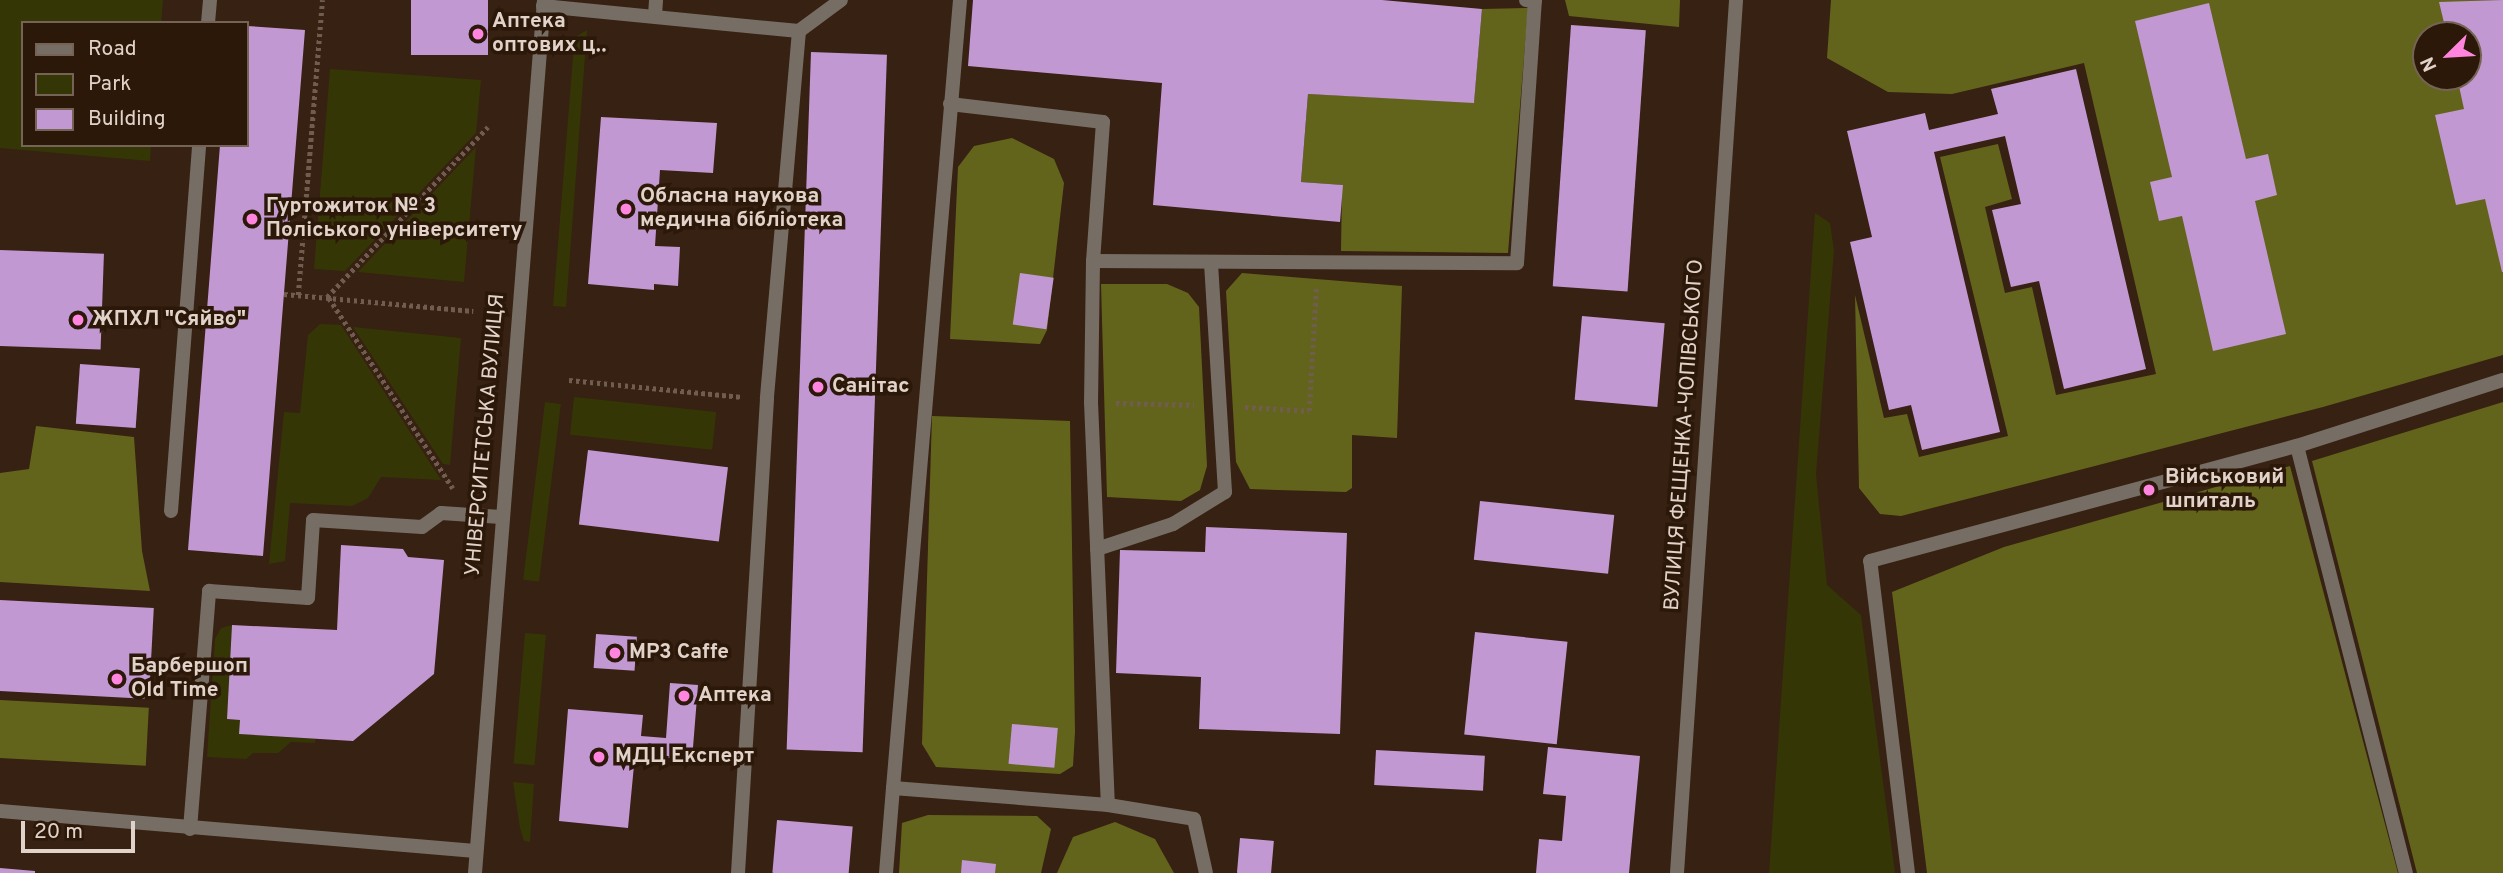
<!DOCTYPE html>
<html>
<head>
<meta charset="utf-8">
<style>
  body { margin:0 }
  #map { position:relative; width:2503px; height:873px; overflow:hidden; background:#372112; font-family:Overpass,sans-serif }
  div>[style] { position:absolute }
  .green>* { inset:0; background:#353606; transform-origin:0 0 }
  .forest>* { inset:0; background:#63641b; transform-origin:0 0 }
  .building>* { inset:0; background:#c198d2; transform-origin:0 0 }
  .path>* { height:4.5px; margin-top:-2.25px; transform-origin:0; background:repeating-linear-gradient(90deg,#705d50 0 3.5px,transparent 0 7px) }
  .service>* { height:14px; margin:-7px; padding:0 7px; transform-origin:7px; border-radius:7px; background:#766e64 }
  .minor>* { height:14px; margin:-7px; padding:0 7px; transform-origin:7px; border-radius:7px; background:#766e64 }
  .tertiary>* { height:14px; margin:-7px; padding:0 7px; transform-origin:7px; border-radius:7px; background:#766e64 }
  .dots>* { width:19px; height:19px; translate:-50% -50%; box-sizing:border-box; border:4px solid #2c1809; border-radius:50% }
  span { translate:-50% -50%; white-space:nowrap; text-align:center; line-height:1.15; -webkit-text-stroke:7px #2c1809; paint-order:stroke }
  .poi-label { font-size:21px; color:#e2d3ca; font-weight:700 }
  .left { translate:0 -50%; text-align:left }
  .street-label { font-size:21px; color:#e2d3ca }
  .legend { position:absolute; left:21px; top:21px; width:228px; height:126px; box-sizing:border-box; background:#2c1809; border:2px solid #756356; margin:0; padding:9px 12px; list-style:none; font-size:21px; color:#e2d3ca }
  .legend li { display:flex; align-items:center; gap:14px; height:35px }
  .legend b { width:35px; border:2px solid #756356 }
  .north { position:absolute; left:2412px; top:21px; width:70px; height:70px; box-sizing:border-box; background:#2c1809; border:2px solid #756356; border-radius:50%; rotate:246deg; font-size:19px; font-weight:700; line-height:28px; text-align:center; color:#e2d3ca }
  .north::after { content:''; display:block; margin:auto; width:24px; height:32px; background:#ff85df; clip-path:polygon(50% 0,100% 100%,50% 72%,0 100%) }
  .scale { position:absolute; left:21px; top:821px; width:114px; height:32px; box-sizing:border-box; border:4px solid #e2d3ca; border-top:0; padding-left:9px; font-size:21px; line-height:24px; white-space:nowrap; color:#e2d3ca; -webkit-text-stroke:5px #2c1809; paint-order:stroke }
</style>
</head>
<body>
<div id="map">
  <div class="green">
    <i style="clip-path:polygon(0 0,163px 0,161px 23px,23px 23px,23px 145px,151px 145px,150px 161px,0 148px)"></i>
    <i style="clip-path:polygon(587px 30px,566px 307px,553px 306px,574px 45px,577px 36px)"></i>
    <i style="clip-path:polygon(330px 69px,481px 80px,476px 133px,345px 271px,314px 269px)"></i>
    <i style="clip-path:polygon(476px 147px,464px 282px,358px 272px)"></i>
    <i style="clip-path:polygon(1815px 213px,1830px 223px,1834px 250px,1816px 474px,1827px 585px,1861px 615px,1895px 873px,1769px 873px)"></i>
    <i style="clip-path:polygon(320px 324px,341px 325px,441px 480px,381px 477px,368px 498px,352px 506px,290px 503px,285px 561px,269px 564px,284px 412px,300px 413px,308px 335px)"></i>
    <i style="clip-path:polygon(353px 327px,461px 338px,450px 465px,443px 464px)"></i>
    <i style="left:574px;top:397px;width:143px;height:38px;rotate:6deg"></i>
    <i style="left:545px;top:402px;width:16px;height:179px;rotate:7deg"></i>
    <i style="clip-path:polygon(232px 625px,227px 719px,240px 720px,240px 734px,315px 739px,315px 743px,291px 742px,278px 753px,253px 753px,246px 759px,207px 757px,215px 639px,221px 628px)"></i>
    <i style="left:525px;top:633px;width:21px;height:131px;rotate:5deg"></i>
    <i style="clip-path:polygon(513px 782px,534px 784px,530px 842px,524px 841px,520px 828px)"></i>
  </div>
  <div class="forest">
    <i style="clip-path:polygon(1565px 0,1680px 0,1679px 27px,1569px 16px)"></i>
    <i style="clip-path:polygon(evenodd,1831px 0,2503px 0,2503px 355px,2323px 407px,1901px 516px,1880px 514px,1859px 488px,1855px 295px,1884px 418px,1907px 414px,1919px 457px,2008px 436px,1940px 157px,1998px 144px,2012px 199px,1985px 207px,2005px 293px,2032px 287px,2056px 395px,2156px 374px,2084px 63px,1952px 94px,1888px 92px,1827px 58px,1831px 0,2426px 35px,2468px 35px,2468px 77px,2426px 77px,2426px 35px)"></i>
    <i style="clip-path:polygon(1528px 8px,1508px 253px,1341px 251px,1342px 185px,1301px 182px,1308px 94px,1474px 102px,1482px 9px)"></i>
    <i style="clip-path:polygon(1012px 138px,1054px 159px,1064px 183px,1047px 330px,1040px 344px,950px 339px,958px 167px,974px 146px)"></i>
    <i style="clip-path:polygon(1242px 273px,1402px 286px,1397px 438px,1352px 435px,1352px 488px,1346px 492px,1250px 489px,1236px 462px,1226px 291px)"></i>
    <i style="clip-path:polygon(1101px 284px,1167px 284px,1188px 293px,1199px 307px,1207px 466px,1200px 490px,1181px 501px,1107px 497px)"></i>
    <i style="clip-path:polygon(2503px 402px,2503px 873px,2417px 873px,2312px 461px)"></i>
    <i style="clip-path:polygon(932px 416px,1070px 421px,1075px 732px,1073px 766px,1060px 774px,936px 767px,922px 744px)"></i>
    <i style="clip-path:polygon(36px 426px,134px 437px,142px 551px,150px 591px,0 582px,0 473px,29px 469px)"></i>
    <i style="clip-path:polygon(2290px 466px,2398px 873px,1927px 873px,1892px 592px,2004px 547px)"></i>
    <i style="left:0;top:700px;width:149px;height:58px;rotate:3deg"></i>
    <i style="clip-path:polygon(928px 815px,1037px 816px,1051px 829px,1041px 873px,899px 873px,902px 823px)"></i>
    <i style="clip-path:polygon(1115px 822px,1155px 839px,1174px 873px,1057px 873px,1073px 837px)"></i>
  </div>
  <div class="building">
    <i style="left:411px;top:0;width:77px;height:55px"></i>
    <i style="clip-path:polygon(973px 0,1382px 0,1482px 9px,1474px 103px,1308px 94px,1301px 182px,1343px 185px,1340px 222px,1153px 205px,1162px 83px,968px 66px)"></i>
    <i style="clip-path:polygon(2503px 0,2503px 272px,2502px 272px,2485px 199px,2456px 205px,2435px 115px,2464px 109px,2457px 77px,2468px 77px,2468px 35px,2447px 35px,2439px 2px)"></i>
    <i style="clip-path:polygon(2209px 3px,2246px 159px,2268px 154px,2277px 195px,2255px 201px,2286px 334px,2213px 351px,2182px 216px,2159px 221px,2150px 182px,2172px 177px,2135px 21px)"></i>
    <i style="left:1571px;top:25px;width:75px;height:262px;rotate:4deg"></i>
    <i style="clip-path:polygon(247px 26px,305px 30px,263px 556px,188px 550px,220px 145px,247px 145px)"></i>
    <i style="left:811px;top:52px;width:76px;height:698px;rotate:2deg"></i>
    <i style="clip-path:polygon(2076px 69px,2146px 369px,2064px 389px,2039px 281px,2011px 287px,1992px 210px,2021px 204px,2005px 136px,1934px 152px,2000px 432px,1922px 450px,1911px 405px,1889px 410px,1850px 242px,1872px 237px,1847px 131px,1925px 113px,1929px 130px,1998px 114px,1991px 89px)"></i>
    <i style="clip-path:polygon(601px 117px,717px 123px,713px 173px,660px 170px,655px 246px,680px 247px,678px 286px,654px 284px,654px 290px,588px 284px)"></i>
    <i style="left:0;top:250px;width:104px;height:96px;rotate:2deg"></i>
    <i style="left:1020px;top:273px;width:34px;height:52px;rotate:8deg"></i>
    <i style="left:1582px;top:316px;width:83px;height:84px;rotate:5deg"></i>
    <i style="left:80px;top:364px;width:60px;height:60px;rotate:4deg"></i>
    <i style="left:588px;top:450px;width:141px;height:75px;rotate:7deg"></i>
    <i style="left:1480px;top:501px;width:135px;height:59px;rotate:6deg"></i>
    <i style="clip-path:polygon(1206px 527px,1347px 533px,1340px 734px,1199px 729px,1201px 677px,1116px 673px,1120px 550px,1205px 552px)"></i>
    <i style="clip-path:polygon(341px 545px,403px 549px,408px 557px,444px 560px,434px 674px,353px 741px,239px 734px,240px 720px,227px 719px,232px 625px,337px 630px)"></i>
    <i style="left:0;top:600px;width:154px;height:91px;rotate:3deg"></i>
    <i style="left:1475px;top:632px;width:93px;height:103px;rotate:6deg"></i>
    <i style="left:596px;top:634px;width:41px;height:34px;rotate:4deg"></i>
    <i style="clip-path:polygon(670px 683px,698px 685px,692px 760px,635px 755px,628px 828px,559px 821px,568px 709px,643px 715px,641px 736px,666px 738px)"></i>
    <i style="left:1012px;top:724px;width:46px;height:40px;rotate:5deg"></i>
    <i style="clip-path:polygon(1548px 747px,1640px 756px,1629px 873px,1536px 873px,1539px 839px,1562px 841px,1566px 796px,1543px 794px)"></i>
    <i style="left:1376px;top:750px;width:109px;height:35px;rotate:3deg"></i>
    <i style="left:777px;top:820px;width:76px;height:53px;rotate:5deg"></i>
    <i style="left:1240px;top:838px;width:34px;height:35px;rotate:5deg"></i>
    <i style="clip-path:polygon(962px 860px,996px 864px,995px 873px,961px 873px)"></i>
    <i style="clip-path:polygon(0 868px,35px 871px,35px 873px,0 873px)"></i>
  </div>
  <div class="path">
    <i style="left:284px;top:294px;width:190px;rotate:5.1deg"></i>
    <i style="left:298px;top:295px;width:296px;rotate:-85.3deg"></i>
    <i style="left:327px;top:297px;width:234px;rotate:-46.6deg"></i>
    <i style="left:329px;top:298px;width:227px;rotate:56.9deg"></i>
    <i style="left:569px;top:380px;width:174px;rotate:5.6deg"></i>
    <i style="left:1116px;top:403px;width:78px;rotate:1.5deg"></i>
    <i style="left:1245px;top:407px;width:64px;rotate:3.6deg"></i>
    <i style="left:1309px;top:411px;width:123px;rotate:-86.7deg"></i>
  </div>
  <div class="service">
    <i style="left:543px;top:6px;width:257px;rotate:5.6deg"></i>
    <i style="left:799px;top:31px;width:369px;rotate:95deg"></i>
    <i style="left:767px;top:399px;width:475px;rotate:93.5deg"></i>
    <i style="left:655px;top:15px;width:15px;rotate:-86deg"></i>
    <i style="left:208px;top:23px;width:23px;rotate:-85deg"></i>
    <i style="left:799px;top:31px;width:52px;rotate:-36.4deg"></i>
    <i style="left:950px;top:104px;width:154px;rotate:6.7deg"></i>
    <i style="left:1103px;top:122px;width:139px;rotate:94.1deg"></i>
    <i style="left:1093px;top:261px;width:141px;rotate:90.8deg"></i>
    <i style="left:1091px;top:402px;width:403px;rotate:87.6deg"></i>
    <i style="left:1093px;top:261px;width:424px;rotate:0.3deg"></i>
    <i style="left:1517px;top:263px;width:263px;rotate:-86.1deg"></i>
    <i style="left:1535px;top:1px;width:9px;rotate:-174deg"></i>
    <i style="left:2297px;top:446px;width:441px;rotate:75.7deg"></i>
    <i style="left:171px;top:511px;width:367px;rotate:-85.6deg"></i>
    <i style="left:1097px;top:549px;width:80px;rotate:-18.2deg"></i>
    <i style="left:1173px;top:524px;width:61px;rotate:-31.6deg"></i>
    <i style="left:1225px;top:492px;width:230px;rotate:-93.5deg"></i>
    <i style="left:893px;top:788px;width:791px;rotate:-85.14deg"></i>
    <i style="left:190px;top:829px;width:239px;rotate:-85.4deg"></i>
    <i style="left:209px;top:591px;width:99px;rotate:4deg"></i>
    <i style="left:308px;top:598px;width:78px;rotate:-86.3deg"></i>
    <i style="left:313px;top:520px;width:109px;rotate:3.7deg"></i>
    <i style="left:422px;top:527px;width:24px;rotate:-36deg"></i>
    <i style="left:441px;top:513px;width:60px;rotate:3.8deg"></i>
    <i style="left:886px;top:873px;width:85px;rotate:-85.3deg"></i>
    <i style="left:893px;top:788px;width:216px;rotate:4.5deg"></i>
    <i style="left:1108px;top:805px;width:87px;rotate:9.2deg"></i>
    <i style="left:1194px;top:819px;width:55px;rotate:77.5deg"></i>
    <i style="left:1908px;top:873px;width:314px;rotate:-96.9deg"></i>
    <i style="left:1870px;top:561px;width:442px;rotate:-15.1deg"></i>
    <i style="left:2297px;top:446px;width:216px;rotate:-17.8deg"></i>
  </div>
  <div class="minor">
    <i style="left:0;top:811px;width:477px;rotate:4.8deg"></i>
    <i style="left:475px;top:873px;width:876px;rotate:-85.48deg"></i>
  </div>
  <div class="tertiary">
    <i style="left:1677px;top:873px;width:875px;rotate:-86.13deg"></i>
  </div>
  <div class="dots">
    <i style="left:478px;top:34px;background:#ff85df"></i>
    <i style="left:626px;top:209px;background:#ff85df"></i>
    <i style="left:252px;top:219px;background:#ff85df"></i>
    <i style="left:78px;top:320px;background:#ff85df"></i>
    <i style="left:818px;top:387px;background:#ff85df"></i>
    <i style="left:2149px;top:490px;background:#ff85df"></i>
    <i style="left:615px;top:653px;background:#ff85df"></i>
    <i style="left:117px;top:679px;background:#ff85df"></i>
    <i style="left:684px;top:696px;background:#ff85df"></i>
    <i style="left:599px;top:757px;background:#ff85df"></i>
  </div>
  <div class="poi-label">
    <span class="left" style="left:492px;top:34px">Аптека<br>оптових ц‥</span>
    <span class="left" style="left:640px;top:209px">Обласна наукова<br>медична бібліотека</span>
    <span class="left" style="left:266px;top:219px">Гуртожиток № 3<br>Поліського університету</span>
    <span class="left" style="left:92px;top:320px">ЖПХЛ "Сяйво"</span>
    <span class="left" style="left:832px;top:387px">Санітас</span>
    <span class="left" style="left:2165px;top:490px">Військовий<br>шпиталь</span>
    <span class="left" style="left:629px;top:653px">MP3 Caffe</span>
    <span class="left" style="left:131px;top:679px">Барбершоп<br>Old Time</span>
    <span class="left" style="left:698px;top:696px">Аптека</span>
    <span class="left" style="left:615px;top:757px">МДЦ Експерт</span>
  </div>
  <div class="street-label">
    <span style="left:486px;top:435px;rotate:-85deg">УНІВЕРСИТЕТСЬКА ВУЛИЦЯ</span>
    <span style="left:1685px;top:435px;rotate:-86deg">ВУЛИЦЯ ФЕЩЕНКА-ЧОПІВСЬКОГО</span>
  </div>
  <ul class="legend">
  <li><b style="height:9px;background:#766e64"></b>Road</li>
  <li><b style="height:19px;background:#353606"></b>Park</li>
  <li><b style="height:19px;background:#c198d2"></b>Building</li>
  </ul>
  <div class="north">N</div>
  <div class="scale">20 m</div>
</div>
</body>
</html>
